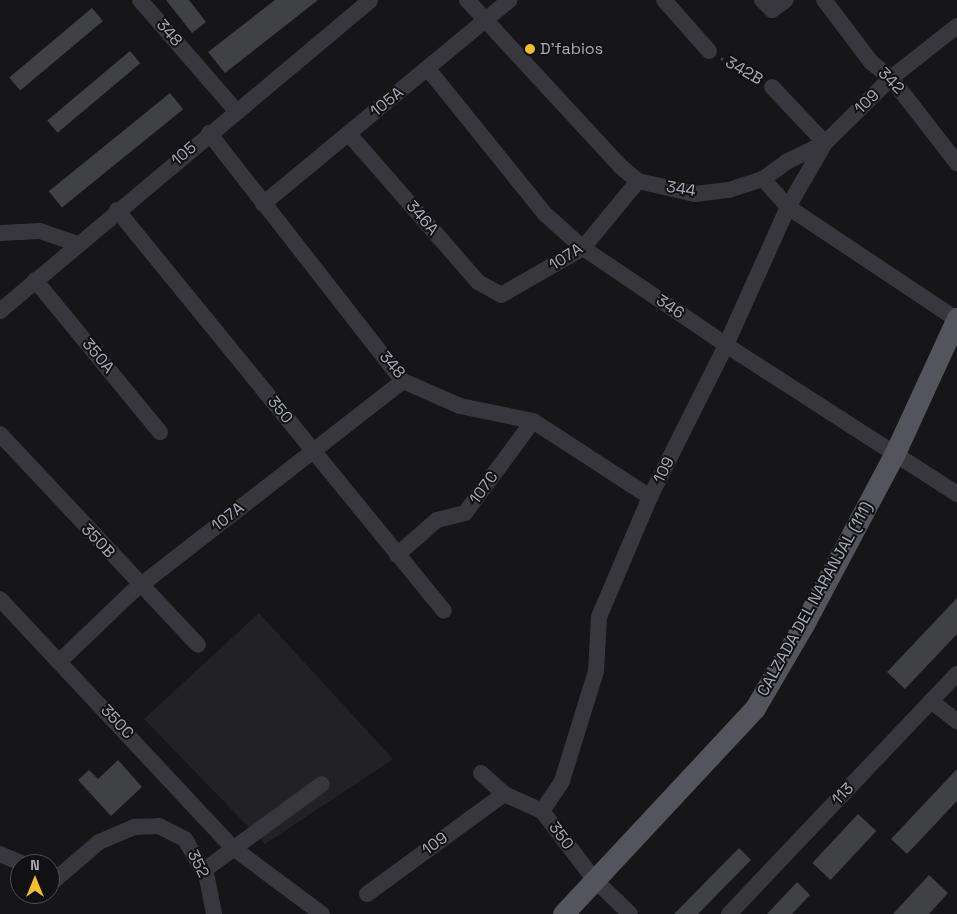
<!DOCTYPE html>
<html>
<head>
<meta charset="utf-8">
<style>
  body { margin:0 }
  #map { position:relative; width:957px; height:914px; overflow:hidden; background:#161618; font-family:"Space Grotesk",sans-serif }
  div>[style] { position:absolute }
  .built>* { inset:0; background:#222225 }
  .building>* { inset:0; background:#404145; transform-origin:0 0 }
  .path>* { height:2.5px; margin-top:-1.25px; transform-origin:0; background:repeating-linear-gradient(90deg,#3d3e44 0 2.5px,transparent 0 6.5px) }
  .minor>* { height:16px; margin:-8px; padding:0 8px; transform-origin:8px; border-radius:8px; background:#37373d }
  .major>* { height:21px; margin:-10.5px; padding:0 10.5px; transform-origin:10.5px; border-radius:10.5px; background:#53545c }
  .dots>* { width:14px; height:14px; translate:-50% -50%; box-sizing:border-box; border:2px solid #111113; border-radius:50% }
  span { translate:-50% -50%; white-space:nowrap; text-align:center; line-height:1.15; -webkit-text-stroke:4px #111113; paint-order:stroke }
  .street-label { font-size:16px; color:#a8acb8 }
  .poi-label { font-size:16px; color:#a8acb8 }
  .left { translate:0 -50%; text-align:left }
  .north { position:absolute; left:10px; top:854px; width:50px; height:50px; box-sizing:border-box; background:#111113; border:1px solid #4d4f55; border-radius:50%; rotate:0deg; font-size:14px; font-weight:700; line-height:20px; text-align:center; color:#a8acb8 }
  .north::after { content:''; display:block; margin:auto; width:18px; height:22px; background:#f3bc32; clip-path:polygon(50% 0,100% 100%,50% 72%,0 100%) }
</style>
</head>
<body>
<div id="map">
  <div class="built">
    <i style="clip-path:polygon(259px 613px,393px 759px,265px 844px,144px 719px)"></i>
  </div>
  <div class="building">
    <i style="clip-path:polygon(166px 0,189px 0,206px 22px,192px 33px)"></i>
    <i style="clip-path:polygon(275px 0,318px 0,225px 73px,208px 52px)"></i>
    <i style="left:92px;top:8px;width:17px;height:108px;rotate:50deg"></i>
    <i style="left:130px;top:51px;width:16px;height:108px;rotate:50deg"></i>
    <i style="left:170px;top:93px;width:21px;height:156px;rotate:51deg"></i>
    <i style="clip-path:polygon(957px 598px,957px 634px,905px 689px,887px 672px)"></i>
    <i style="clip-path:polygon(118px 760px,142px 787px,111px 816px,78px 780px,89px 770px,98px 779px)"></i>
    <i style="clip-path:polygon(957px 769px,957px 801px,907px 854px,891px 839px)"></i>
    <i style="left:858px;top:814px;width:25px;height:67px;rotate:43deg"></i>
    <i style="clip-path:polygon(739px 848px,751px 860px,698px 914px,674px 914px)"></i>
    <i style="clip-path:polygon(929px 875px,948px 893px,929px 914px,893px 914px)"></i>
    <i style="clip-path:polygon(797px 882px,810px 895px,792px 914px,767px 914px)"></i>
  </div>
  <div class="path">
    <i style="left:721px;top:58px;width:44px;rotate:30.1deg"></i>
  </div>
  <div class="minor">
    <i style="left:140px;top:0;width:147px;rotate:49.1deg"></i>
    <i style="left:467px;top:0;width:226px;rotate:47.3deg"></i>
    <i style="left:620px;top:166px;width:23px;rotate:40deg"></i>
    <i style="left:638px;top:181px;width:58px;rotate:12.8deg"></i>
    <i style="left:695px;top:194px;width:34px;rotate:-7deg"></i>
    <i style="left:729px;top:190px;width:36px;rotate:-18deg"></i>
    <i style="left:763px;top:179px;width:38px;rotate:48deg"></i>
    <i style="left:788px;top:207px;width:202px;rotate:33.7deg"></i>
    <i style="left:664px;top:0;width:68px;rotate:48.6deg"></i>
    <i style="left:762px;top:0;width:14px;rotate:45deg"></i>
    <i style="left:772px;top:10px;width:17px;rotate:-36deg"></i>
    <i style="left:824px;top:0;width:78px;rotate:52.8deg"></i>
    <i style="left:871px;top:62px;width:26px;rotate:39deg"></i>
    <i style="left:891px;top:78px;width:108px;rotate:52.2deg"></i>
    <i style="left:428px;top:69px;width:186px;rotate:51.1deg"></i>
    <i style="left:545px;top:214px;width:51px;rotate:41.8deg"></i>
    <i style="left:583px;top:248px;width:173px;rotate:34.1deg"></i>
    <i style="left:726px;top:345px;width:275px;rotate:32.8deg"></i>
    <i style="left:209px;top:133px;width:315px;rotate:52deg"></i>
    <i style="left:403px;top:381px;width:62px;rotate:23.7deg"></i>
    <i style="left:460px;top:406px;width:75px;rotate:11.6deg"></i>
    <i style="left:533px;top:421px;width:140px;rotate:33deg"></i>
    <i style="left:349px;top:134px;width:196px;rotate:48.9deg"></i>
    <i style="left:478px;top:282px;width:26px;rotate:29deg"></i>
    <i style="left:501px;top:295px;width:95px;rotate:-29.8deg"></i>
    <i style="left:583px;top:248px;width:87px;rotate:-50.6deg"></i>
    <i style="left:763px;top:179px;width:29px;rotate:-36deg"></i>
    <i style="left:786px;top:162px;width:43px;rotate:-26deg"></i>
    <i style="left:825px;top:143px;width:93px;rotate:-44.6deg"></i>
    <i style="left:891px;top:78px;width:84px;rotate:-38.2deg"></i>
    <i style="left:263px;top:204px;width:320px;rotate:-39.6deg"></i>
    <i style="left:117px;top:210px;width:517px;rotate:50.8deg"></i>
    <i style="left:0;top:233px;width:40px;rotate:-2.9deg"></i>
    <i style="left:40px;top:231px;width:39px;rotate:19deg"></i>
    <i style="left:35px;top:280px;width:197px;rotate:50.6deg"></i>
    <i style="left:0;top:311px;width:483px;rotate:-40deg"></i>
    <i style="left:0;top:434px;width:289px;rotate:46.8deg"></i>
    <i style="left:397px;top:555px;width:53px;rotate:-41.2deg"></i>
    <i style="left:437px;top:520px;width:29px;rotate:-14deg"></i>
    <i style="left:465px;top:513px;width:114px;rotate:-53.5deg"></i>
    <i style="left:0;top:599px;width:340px;rotate:46.9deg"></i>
    <i style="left:232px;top:847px;width:112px;rotate:36.7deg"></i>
    <i style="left:60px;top:661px;width:100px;rotate:-43.8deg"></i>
    <i style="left:132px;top:592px;width:343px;rotate:-37.9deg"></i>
    <i style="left:931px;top:701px;width:33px;rotate:38deg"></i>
    <i style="left:481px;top:773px;width:31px;rotate:42deg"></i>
    <i style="left:504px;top:794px;width:42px;rotate:24.1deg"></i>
    <i style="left:542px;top:811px;width:86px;rotate:52.6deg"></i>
    <i style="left:594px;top:879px;width:50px;rotate:44.2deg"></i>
    <i style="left:542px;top:811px;width:36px;rotate:-56deg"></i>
    <i style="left:562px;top:781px;width:115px;rotate:-72.8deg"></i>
    <i style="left:596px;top:671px;width:54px;rotate:-86.8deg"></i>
    <i style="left:599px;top:617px;width:130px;rotate:-67deg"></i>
    <i style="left:650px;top:497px;width:170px;rotate:-63.4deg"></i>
    <i style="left:726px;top:345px;width:151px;rotate:-65.8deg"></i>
    <i style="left:788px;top:207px;width:74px;rotate:-60deg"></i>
    <i style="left:825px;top:143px;width:77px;rotate:-133.4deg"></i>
    <i style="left:0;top:854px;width:26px;rotate:23deg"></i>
    <i style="left:203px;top:871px;width:147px;rotate:-36.2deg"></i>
    <i style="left:50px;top:884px;width:65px;rotate:-40.6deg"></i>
    <i style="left:99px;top:842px;width:38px;rotate:-23deg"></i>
    <i style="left:134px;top:827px;width:25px;rotate:-2deg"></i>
    <i style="left:159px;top:826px;width:29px;rotate:27deg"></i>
    <i style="left:185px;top:839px;width:45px;rotate:60.6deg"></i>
    <i style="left:207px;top:878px;width:37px;rotate:79deg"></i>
    <i style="left:367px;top:894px;width:170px;rotate:-36.1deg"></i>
    <i style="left:729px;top:914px;width:331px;rotate:-46.5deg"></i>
  </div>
  <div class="major">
    <i style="left:563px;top:914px;width:282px;rotate:-47deg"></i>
    <i style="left:755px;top:708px;width:95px;rotate:-59.7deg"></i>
    <i style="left:803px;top:626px;width:194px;rotate:-62deg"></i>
    <i style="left:894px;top:455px;width:151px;rotate:-65.3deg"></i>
  </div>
  <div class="dots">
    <i style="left:530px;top:49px;background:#f3bc32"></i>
  </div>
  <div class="street-label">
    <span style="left:169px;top:33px;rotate:49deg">348</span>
    <span style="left:744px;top:71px;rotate:30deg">342B</span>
    <span style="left:891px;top:81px;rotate:46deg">342</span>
    <span style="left:387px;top:102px;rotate:-39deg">105A</span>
    <span style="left:867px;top:102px;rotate:-44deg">109</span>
    <span style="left:184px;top:154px;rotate:-40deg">105</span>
    <span style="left:681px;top:189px;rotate:9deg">344</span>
    <span style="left:422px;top:218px;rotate:49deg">346A</span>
    <span style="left:566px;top:257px;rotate:-33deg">107A</span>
    <span style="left:670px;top:307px;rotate:34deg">346</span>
    <span style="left:98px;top:356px;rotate:50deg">350A</span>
    <span style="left:392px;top:365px;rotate:49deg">348</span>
    <span style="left:280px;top:410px;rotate:51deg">350</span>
    <span style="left:664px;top:470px;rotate:-64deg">109</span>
    <span style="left:484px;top:488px;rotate:-54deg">107C</span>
    <span style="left:228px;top:517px;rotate:-38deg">107A</span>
    <span style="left:98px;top:541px;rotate:46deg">350B</span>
    <span style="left:815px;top:599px;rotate:-61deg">CALZADA DEL NARANJAL (111)</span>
    <span style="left:117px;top:722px;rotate:47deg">350C</span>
    <span style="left:843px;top:794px;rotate:-46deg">113</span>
    <span style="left:561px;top:836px;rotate:53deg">350</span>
    <span style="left:435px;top:844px;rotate:-36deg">109</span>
    <span style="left:198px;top:864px;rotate:64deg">352</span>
  </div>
  <div class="poi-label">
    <span class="left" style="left:540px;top:49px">D'fabios</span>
  </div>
  <div class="north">N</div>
</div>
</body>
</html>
